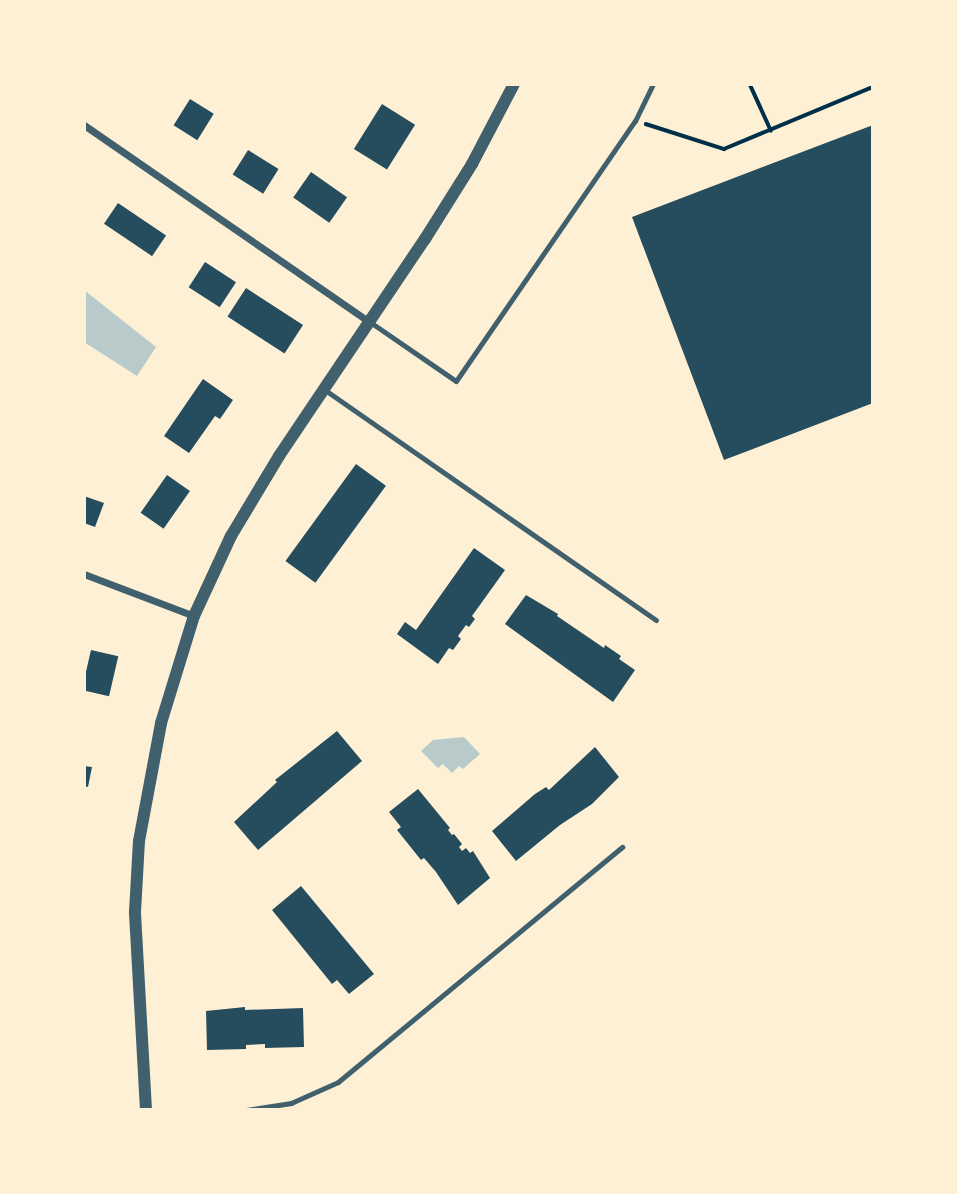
<!DOCTYPE html>
<html>
<head>
<meta charset="utf-8">
<style>
  body { margin:0 }
  #map { position:relative; width:957px; height:1194px; overflow:hidden; background:#fdf0d5; font-family:Poppins,sans-serif }
  div>[style] { position:absolute }
  .green>* { inset:0; background:#b9caca }
  .building>* { inset:0; background:#264d5e; transform-origin:0 0 }
  .path>* { height:3.5px; margin:-1.75px; padding:0 1.75px; transform-origin:1.75px; border-radius:1.75px; background:#003049 }
  .service>* { height:5px; margin:-2.5px; padding:0 2.5px; transform-origin:2.5px; border-radius:2.5px; background:#3f606c }
  .minor>* { height:7px; margin:-3.5px; padding:0 3.5px; transform-origin:3.5px; border-radius:3.5px; background:#3f606c }
  .tertiary>* { height:12px; margin:-6px; padding:0 6px; transform-origin:6px; border-radius:6px; background:#3f606c }
  span { translate:-50% -50%; white-space:nowrap; text-align:center; line-height:1.15; -webkit-text-stroke:5px #fdf0d5; paint-order:stroke }
  .frame { position:absolute; inset:0; border:86px solid #fdf0d5; pointer-events:none }
</style>
</head>
<body>
<div id="map">
  <div class="green">
    <i style="clip-path:polygon(84px 290px,156px 347px,137px 376px,84px 342px)"></i>
    <i style="clip-path:polygon(464px 737px,480px 754px,463px 769px,459px 766px,452px 773px,443px 764px,438px 768px,421px 751px,433px 740px)"></i>
  </div>
  <div class="building">
    <i style="left:190px;top:99px;width:28px;height:31px;rotate:32deg"></i>
    <i style="left:382px;top:104px;width:39px;height:53px;rotate:32deg"></i>
    <i style="clip-path:polygon(873px 125px,873px 403px,724px 460px,632px 217px)"></i>
    <i style="left:248px;top:150px;width:36px;height:29px;rotate:32deg"></i>
    <i style="left:311px;top:172px;width:44px;height:31px;rotate:35deg"></i>
    <i style="left:118px;top:203px;width:58px;height:25px;rotate:34deg"></i>
    <i style="left:205px;top:262px;width:37px;height:30px;rotate:33deg"></i>
    <i style="left:246px;top:288px;width:68px;height:34px;rotate:33deg"></i>
    <i style="clip-path:polygon(203px 379px,233px 400px,220px 419px,215px 416px,189px 453px,164px 436px)"></i>
    <i style="left:356px;top:464px;width:37px;height:120px;rotate:36deg"></i>
    <i style="left:167px;top:475px;width:28px;height:46px;rotate:35deg"></i>
    <i style="clip-path:polygon(84px 496px,104px 503px,95px 527px,84px 523px)"></i>
    <i style="clip-path:polygon(474px 548px,505px 570px,472px 616px,475px 619px,469px 627px,466px 625px,458px 636px,461px 639px,453px 650px,449px 648px,438px 664px,397px 634px,405px 622px,416px 630px)"></i>
    <i style="clip-path:polygon(526px 595px,558px 614px,557px 616px,604px 648px,605px 645px,621px 656px,619px 659px,635px 670px,613px 702px,505px 624px)"></i>
    <i style="left:91px;top:650px;width:28px;height:41px;rotate:13deg"></i>
    <i style="clip-path:polygon(337px 731px,362px 761px,258px 850px,234px 822px,277px 782px,275px 780px)"></i>
    <i style="clip-path:polygon(595px 747px,619px 777px,592px 804px,560px 825px,516px 861px,492px 831px,535px 794px,546px 787px,549px 790px)"></i>
    <i style="clip-path:polygon(84px 766px,92px 767px,88px 787px,84px 786px)"></i>
    <i style="clip-path:polygon(418px 789px,450px 828px,448px 830px,452px 835px,454px 834px,462px 844px,459px 847px,462px 851px,466px 848px,470px 853px,473px 851px,490px 878px,458px 905px,436px 872px,424px 858px,421px 860px,397px 830px,401px 827px,389px 812px)"></i>
    <i style="clip-path:polygon(301px 886px,374px 974px,349px 994px,337px 980px,332px 984px,272px 910px)"></i>
    <i style="clip-path:polygon(245px 1007px,245px 1010px,303px 1008px,304px 1047px,265px 1048px,265px 1044px,246px 1045px,246px 1049px,207px 1050px,206px 1011px)"></i>
  </div>
  <div class="path">
    <i style="left:750px;top:84px;width:51px;rotate:65.5deg"></i>
    <i style="left:646px;top:124px;width:82px;rotate:17.8deg"></i>
    <i style="left:724px;top:149px;width:161px;rotate:-22.6deg"></i>
  </div>
  <div class="service">
    <i style="left:370px;top:322px;width:104px;rotate:34.5deg"></i>
    <i style="left:456px;top:381px;width:316px;rotate:-55.5deg"></i>
    <i style="left:635px;top:121px;width:41px;rotate:-64.1deg"></i>
    <i style="left:325px;top:390px;width:403px;rotate:34.8deg"></i>
    <i style="left:246px;top:1110px;width:46px;rotate:-8.8deg"></i>
    <i style="left:291px;top:1103px;width:51px;rotate:-24.1deg"></i>
    <i style="left:338px;top:1082px;width:369px;rotate:-39.6deg"></i>
  </div>
  <div class="minor">
    <i style="left:84px;top:125px;width:347px;rotate:34.6deg"></i>
    <i style="left:84px;top:574px;width:118px;rotate:20.9deg"></i>
  </div>
  <div class="tertiary">
    <i style="left:146px;top:1110px;width:198px;rotate:-93.2deg"></i>
    <i style="left:135px;top:912px;width:71px;rotate:-86.8deg"></i>
    <i style="left:139px;top:841px;width:120px;rotate:-79.4deg"></i>
    <i style="left:161px;top:723px;width:112px;rotate:-72.9deg"></i>
    <i style="left:194px;top:616px;width:88px;rotate:-65.2deg"></i>
    <i style="left:231px;top:536px;width:93px;rotate:-59deg"></i>
    <i style="left:279px;top:456px;width:262px;rotate:-56.1deg"></i>
    <i style="left:425px;top:239px;width:89px;rotate:-57.9deg"></i>
    <i style="left:472px;top:164px;width:90px;rotate:-62.3deg"></i>
  </div>
  <div class="frame"></div>
</div>
</body>
</html>
